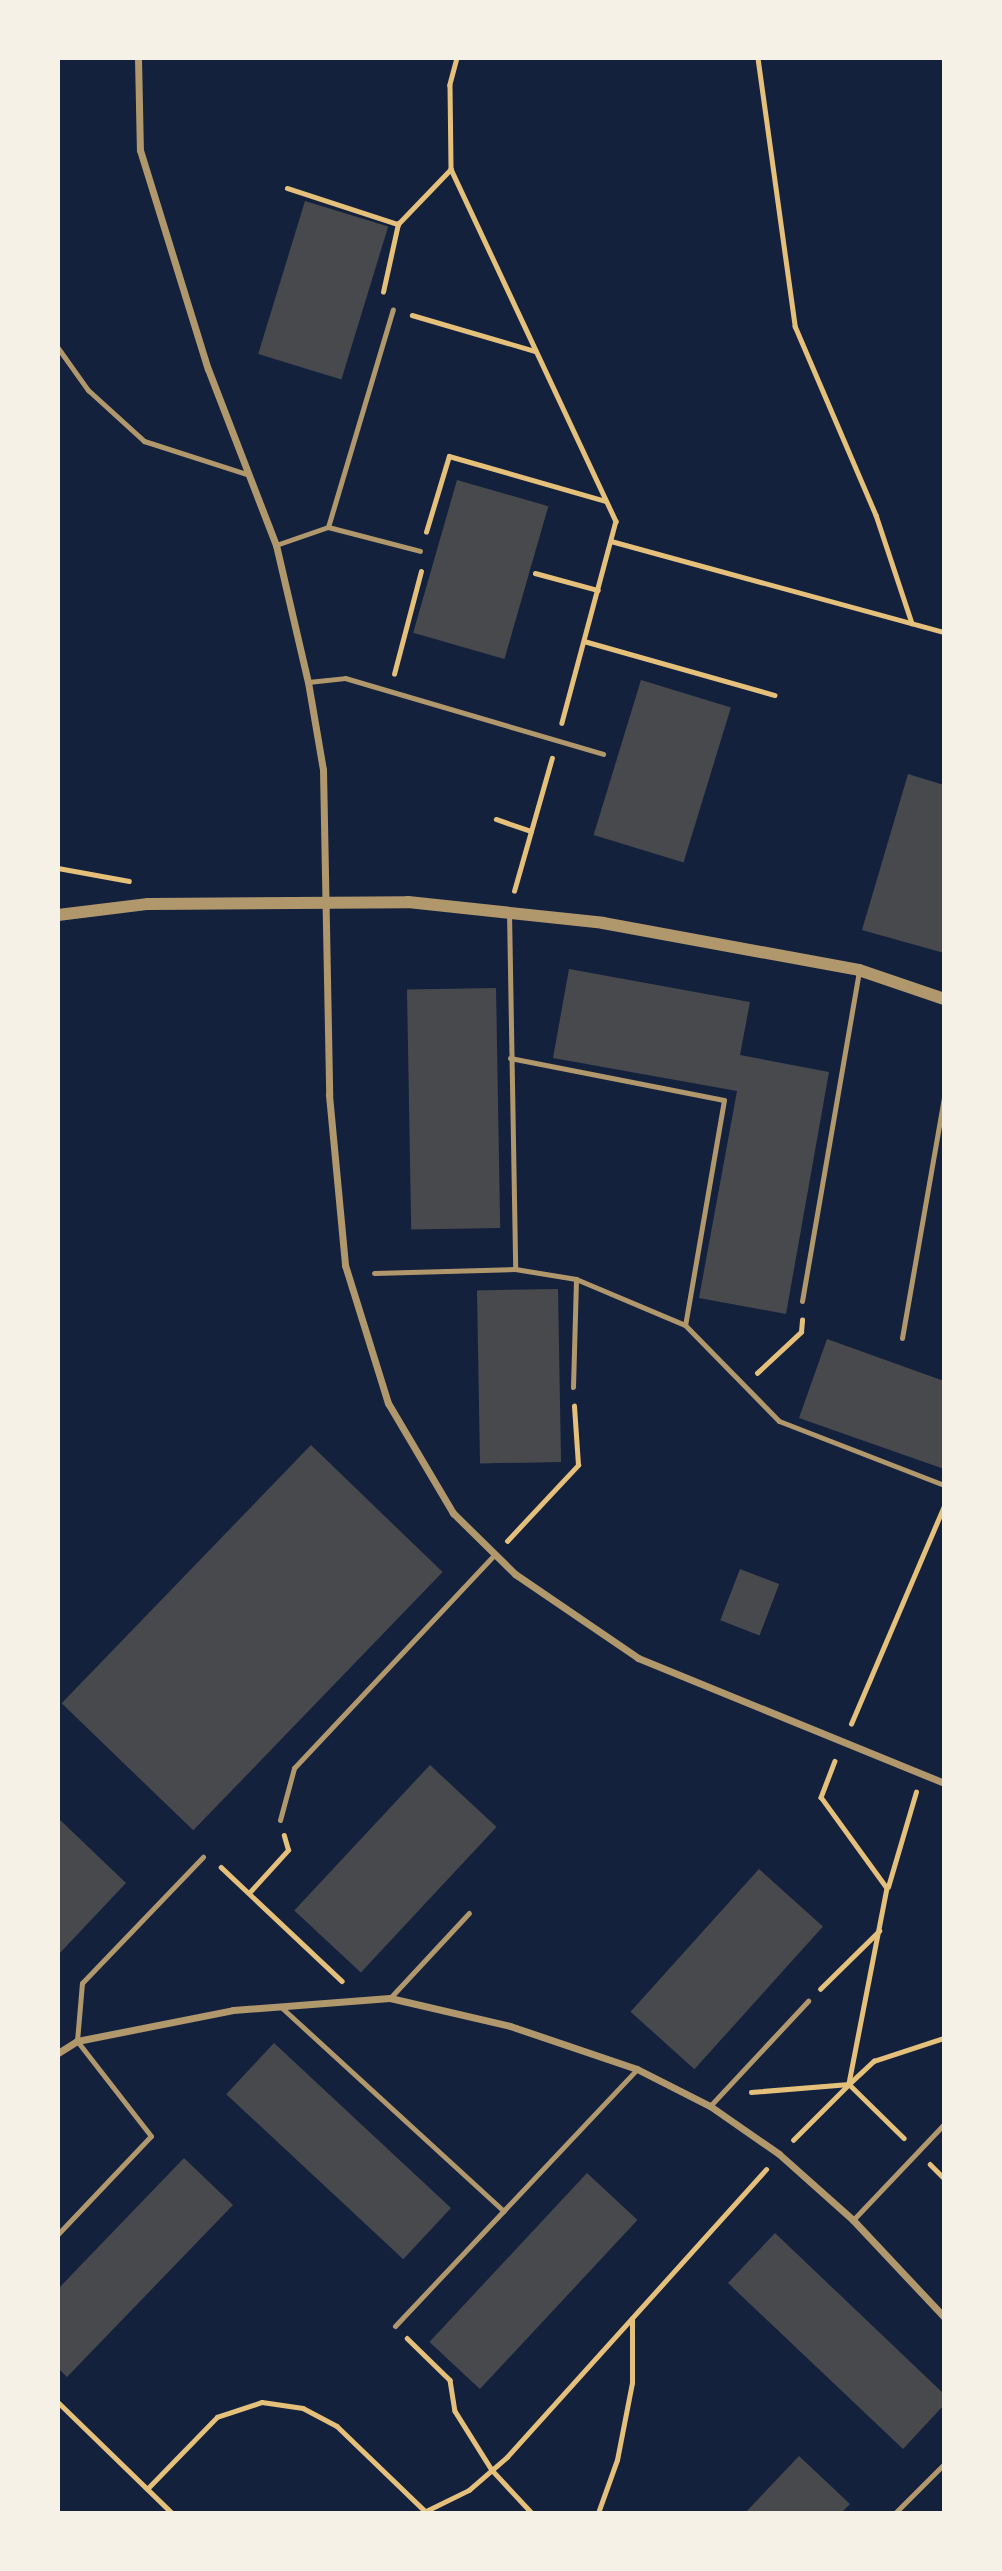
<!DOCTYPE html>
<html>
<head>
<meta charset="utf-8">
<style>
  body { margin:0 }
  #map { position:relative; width:1002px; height:2571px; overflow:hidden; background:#14213d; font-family:"Varela Round",sans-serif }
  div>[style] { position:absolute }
  .building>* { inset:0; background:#48494c; transform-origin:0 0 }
  .path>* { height:4.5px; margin:-2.25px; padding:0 2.25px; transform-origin:2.25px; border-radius:2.25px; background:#e5c07b }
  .service>* { height:5px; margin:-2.5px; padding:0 2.5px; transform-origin:2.5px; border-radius:2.5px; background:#b1986c }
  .minor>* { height:7px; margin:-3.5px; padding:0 3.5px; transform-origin:3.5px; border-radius:3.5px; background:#b1986c }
  .tertiary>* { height:12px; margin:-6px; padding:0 6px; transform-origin:6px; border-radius:6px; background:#b1986c }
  span { translate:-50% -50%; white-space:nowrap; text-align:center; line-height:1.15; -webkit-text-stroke:6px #f6f1e7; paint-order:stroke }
  .frame { position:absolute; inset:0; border:60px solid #f6f1e7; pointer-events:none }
</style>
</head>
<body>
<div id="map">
  <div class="building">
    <i style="left:305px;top:201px;width:87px;height:160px;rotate:17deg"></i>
    <i style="left:457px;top:480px;width:95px;height:159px;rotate:16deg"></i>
    <i style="left:641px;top:680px;width:94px;height:162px;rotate:17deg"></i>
    <i style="clip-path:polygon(908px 774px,944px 785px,944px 953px,862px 930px)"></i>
    <i style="clip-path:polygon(569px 969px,750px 1002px,740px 1055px,829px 1072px,786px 1314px,699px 1298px,737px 1091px,553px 1058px)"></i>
    <i style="left:496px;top:988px;width:240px;height:89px;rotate:89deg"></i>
    <i style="left:558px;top:1289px;width:173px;height:81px;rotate:89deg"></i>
    <i style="clip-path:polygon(827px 1339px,944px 1381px,944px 1469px,799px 1418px)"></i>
    <i style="left:311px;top:1445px;width:183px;height:359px;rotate:44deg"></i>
    <i style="left:740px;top:1569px;width:42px;height:55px;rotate:21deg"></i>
    <i style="left:430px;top:1765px;width:91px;height:199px;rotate:43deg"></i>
    <i style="clip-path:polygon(58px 1818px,126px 1883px,58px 1955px)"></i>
    <i style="left:759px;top:1869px;width:86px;height:192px;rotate:42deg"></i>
    <i style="left:274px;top:2043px;width:242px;height:70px;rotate:43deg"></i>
    <i style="clip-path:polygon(184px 2158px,233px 2205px,67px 2377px,58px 2368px,58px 2289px)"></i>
    <i style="left:587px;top:2173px;width:69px;height:231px;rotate:43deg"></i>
    <i style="clip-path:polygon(775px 2233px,944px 2394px,944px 2405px,903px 2449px,728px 2283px)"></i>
    <i style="clip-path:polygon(799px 2456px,850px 2504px,841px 2513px,745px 2513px)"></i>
  </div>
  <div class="path">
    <i style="left:457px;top:58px;width:28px;rotate:105deg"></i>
    <i style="left:450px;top:85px;width:84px;rotate:89.3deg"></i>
    <i style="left:451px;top:169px;width:389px;rotate:64.9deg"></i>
    <i style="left:616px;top:521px;width:209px;rotate:105deg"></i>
    <i style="left:758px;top:58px;width:271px;rotate:82.1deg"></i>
    <i style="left:795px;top:326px;width:206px;rotate:66.8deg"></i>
    <i style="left:876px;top:515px;width:114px;rotate:71.6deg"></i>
    <i style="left:287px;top:188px;width:117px;rotate:18deg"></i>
    <i style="left:383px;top:292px;width:70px;rotate:-77.6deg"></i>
    <i style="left:398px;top:224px;width:76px;rotate:-46.1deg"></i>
    <i style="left:412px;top:315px;width:128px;rotate:16.3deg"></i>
    <i style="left:426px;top:532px;width:79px;rotate:-73.2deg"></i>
    <i style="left:449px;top:456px;width:163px;rotate:16deg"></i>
    <i style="left:611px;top:541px;width:345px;rotate:15.3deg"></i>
    <i style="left:535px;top:573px;width:65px;rotate:15.1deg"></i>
    <i style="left:584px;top:641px;width:198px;rotate:15.8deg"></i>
    <i style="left:394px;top:674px;width:106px;rotate:-75.3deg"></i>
    <i style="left:496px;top:819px;width:37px;rotate:19deg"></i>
    <i style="left:58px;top:868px;width:72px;rotate:10.4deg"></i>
    <i style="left:514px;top:891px;width:138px;rotate:-74.1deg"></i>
    <i style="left:757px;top:1373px;width:60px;rotate:-43deg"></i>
    <i style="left:801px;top:1332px;width:12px;rotate:-85deg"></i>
    <i style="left:507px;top:1541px;width:104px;rotate:-46.9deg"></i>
    <i style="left:578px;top:1465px;width:59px;rotate:-93.9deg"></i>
    <i style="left:851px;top:1724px;width:237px;rotate:-66.9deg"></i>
    <i style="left:835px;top:1761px;width:39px;rotate:111deg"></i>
    <i style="left:821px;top:1797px;width:112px;rotate:54deg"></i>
    <i style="left:887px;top:1888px;width:200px;rotate:101deg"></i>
    <i style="left:849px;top:2084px;width:77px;rotate:44.5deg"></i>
    <i style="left:221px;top:1867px;width:166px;rotate:43.3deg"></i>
    <i style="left:888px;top:1887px;width:99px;rotate:-73.6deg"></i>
    <i style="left:249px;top:1893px;width:58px;rotate:-47.8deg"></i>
    <i style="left:288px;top:1850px;width:15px;rotate:-106deg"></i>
    <i style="left:820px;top:1989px;width:83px;rotate:-44.5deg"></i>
    <i style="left:751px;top:2092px;width:98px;rotate:-4.7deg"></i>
    <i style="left:849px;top:2084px;width:34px;rotate:-43deg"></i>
    <i style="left:874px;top:2061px;width:74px;rotate:-18.2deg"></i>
    <i style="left:793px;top:2140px;width:79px;rotate:-45deg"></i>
    <i style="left:930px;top:2164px;width:20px;rotate:45deg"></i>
    <i style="left:407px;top:2338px;width:60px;rotate:44.3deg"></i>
    <i style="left:450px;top:2380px;width:31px;rotate:81deg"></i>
    <i style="left:455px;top:2411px;width:70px;rotate:57.9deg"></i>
    <i style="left:492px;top:2470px;width:59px;rotate:47.1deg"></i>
    <i style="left:58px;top:2402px;width:159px;rotate:44.2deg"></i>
    <i style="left:147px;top:2489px;width:100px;rotate:-45.8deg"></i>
    <i style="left:217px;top:2417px;width:47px;rotate:-18.4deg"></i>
    <i style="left:262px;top:2402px;width:41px;rotate:8.3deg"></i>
    <i style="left:303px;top:2408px;width:38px;rotate:28deg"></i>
    <i style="left:337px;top:2426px;width:124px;rotate:44deg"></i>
    <i style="left:422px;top:2513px;width:52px;rotate:-26.1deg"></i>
    <i style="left:469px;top:2490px;width:50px;rotate:-41deg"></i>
    <i style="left:507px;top:2457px;width:387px;rotate:-48deg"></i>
    <i style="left:598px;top:2513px;width:56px;rotate:-70.3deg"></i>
    <i style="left:617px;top:2460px;width:78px;rotate:-79deg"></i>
    <i style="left:632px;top:2383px;width:64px;rotate:-90deg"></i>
  </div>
  <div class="service">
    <i style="left:58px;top:348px;width:52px;rotate:54.5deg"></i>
    <i style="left:88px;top:390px;width:76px;rotate:42.3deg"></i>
    <i style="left:144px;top:441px;width:108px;rotate:17.8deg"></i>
    <i style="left:328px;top:527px;width:95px;rotate:14.6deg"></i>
    <i style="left:276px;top:545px;width:55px;rotate:-19.1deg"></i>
    <i style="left:328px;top:527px;width:227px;rotate:-73.4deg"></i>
    <i style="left:308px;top:682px;width:37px;rotate:-6deg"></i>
    <i style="left:345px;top:678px;width:269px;rotate:16.4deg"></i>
    <i style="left:509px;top:912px;width:357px;rotate:89deg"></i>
    <i style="left:510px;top:1058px;width:218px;rotate:11.1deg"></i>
    <i style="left:724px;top:1100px;width:228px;rotate:99.8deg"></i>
    <i style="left:374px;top:1273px;width:141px;rotate:-1.6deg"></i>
    <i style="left:515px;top:1269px;width:62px;rotate:9.3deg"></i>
    <i style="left:576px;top:1279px;width:118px;rotate:22.9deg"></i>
    <i style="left:685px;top:1325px;width:134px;rotate:45.6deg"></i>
    <i style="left:779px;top:1421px;width:177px;rotate:21.2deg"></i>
    <i style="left:802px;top:1301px;width:336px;rotate:-80.2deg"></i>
    <i style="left:902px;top:1338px;width:244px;rotate:-80.1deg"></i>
    <i style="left:573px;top:1387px;width:108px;rotate:-88.4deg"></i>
    <i style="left:280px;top:1820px;width:54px;rotate:-74.9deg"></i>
    <i style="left:294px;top:1768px;width:294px;rotate:-46.8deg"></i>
    <i style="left:390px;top:1998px;width:116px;rotate:-47.1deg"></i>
    <i style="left:281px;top:2007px;width:302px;rotate:42.5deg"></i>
    <i style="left:710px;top:2106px;width:144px;rotate:-47deg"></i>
    <i style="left:853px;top:2220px;width:132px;rotate:-46.5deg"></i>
    <i style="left:58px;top:2234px;width:135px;rotate:-46.5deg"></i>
    <i style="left:151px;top:2136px;width:120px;rotate:-127.9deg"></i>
    <i style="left:77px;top:2041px;width:58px;rotate:-85.1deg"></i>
    <i style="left:82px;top:1983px;width:175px;rotate:-46.2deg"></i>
    <i style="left:395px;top:2326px;width:353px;rotate:-46.7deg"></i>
    <i style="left:895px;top:2513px;width:69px;rotate:-45deg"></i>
  </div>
  <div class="minor">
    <i style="left:138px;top:58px;width:92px;rotate:88.8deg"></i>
    <i style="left:140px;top:150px;width:229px;rotate:72.8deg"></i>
    <i style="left:208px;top:369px;width:189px;rotate:68.9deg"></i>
    <i style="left:276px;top:545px;width:141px;rotate:76.9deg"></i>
    <i style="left:308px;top:682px;width:89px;rotate:80.3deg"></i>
    <i style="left:323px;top:770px;width:325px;rotate:88.9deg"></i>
    <i style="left:329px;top:1095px;width:171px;rotate:84.6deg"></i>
    <i style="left:345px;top:1265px;width:145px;rotate:72.7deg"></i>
    <i style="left:388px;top:1403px;width:128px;rotate:59.4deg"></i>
    <i style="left:453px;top:1513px;width:87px;rotate:44.5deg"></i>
    <i style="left:515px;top:1574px;width:149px;rotate:34.3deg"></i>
    <i style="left:638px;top:1658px;width:331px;rotate:22.2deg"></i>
    <i style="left:58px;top:2053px;width:22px;rotate:-32deg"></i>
    <i style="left:77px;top:2041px;width:159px;rotate:-11.2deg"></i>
    <i style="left:233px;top:2010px;width:157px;rotate:-4.4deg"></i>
    <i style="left:390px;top:1998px;width:123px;rotate:13.1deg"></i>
    <i style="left:510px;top:2026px;width:134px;rotate:18.7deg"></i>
    <i style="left:637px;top:2069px;width:82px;rotate:26.9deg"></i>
    <i style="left:710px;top:2106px;width:84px;rotate:34.8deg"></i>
    <i style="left:779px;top:2154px;width:99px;rotate:41.7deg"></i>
    <i style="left:853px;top:2220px;width:133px;rotate:46.8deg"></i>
  </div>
  <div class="tertiary">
    <i style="left:58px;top:915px;width:91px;rotate:-7deg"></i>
    <i style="left:148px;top:904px;width:260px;rotate:-0.4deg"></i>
    <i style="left:408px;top:902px;width:196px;rotate:6.1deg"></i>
    <i style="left:603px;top:923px;width:260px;rotate:10.4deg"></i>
    <i style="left:859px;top:970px;width:90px;rotate:18.8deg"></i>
  </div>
  <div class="frame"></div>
</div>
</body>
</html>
